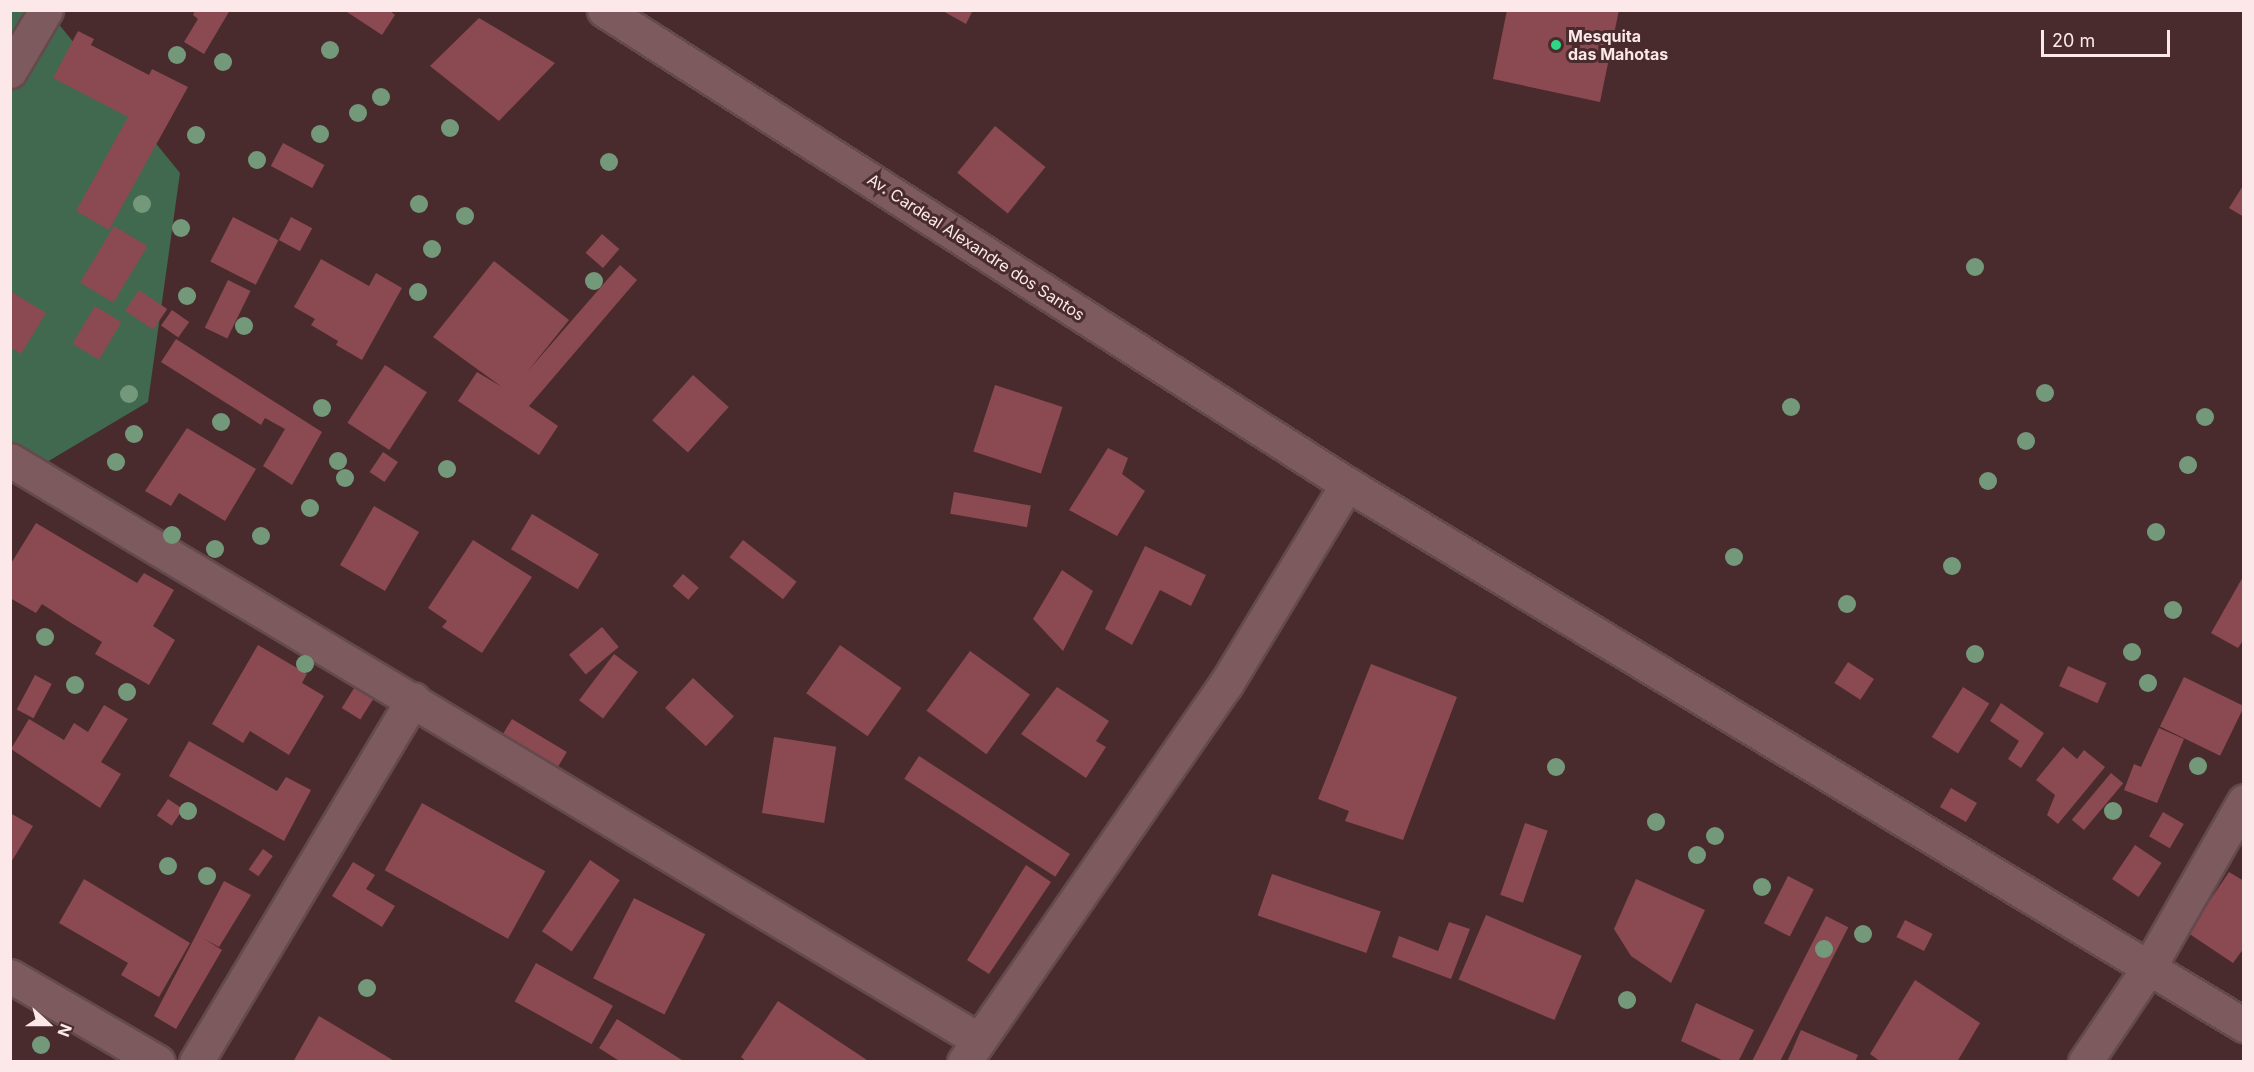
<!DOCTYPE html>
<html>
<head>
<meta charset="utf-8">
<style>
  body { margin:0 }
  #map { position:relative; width:2254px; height:1072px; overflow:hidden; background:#492b2e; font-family:Inter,sans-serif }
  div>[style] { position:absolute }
  .green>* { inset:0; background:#40694f }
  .building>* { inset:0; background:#8b4951; transform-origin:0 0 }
  .roads { filter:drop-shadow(2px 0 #644a4d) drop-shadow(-2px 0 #644a4d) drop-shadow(0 2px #644a4d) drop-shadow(0 -2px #644a4d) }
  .minor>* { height:33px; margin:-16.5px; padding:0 16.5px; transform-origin:16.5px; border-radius:16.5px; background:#7c5a5d }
  .trees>* { width:18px; height:18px; margin:-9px; border-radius:50%; background:#74997a }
  .dots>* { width:16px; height:16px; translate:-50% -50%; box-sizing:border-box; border:3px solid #492b2e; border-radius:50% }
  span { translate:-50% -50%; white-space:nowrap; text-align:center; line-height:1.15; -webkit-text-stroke:6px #492b2e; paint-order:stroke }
  .poi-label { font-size:16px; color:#fce8e9; font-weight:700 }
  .left { translate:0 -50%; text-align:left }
  .street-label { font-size:16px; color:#fce8e9 }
  .frame { position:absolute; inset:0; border:12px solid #fce8e9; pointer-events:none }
  .north { position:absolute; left:18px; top:994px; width:60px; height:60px; -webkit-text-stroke:4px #492b2e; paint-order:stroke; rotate:111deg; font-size:16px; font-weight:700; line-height:24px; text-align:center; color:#fce8e9 }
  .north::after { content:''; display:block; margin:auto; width:21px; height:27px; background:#fce8e9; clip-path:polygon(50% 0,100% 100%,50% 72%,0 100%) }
  .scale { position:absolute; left:2041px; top:30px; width:129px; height:27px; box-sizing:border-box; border:3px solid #fce8e9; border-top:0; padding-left:8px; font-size:18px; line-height:21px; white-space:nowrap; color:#fce8e9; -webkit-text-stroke:4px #492b2e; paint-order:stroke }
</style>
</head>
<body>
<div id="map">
  <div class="green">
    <i style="clip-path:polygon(11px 11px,48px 11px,180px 173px,148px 402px,30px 472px,11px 465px)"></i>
  </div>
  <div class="building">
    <i style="clip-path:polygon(195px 10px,230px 10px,204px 54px,184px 42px,198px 19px,193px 15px)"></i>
    <i style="clip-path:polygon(344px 10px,389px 10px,395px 15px,382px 35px)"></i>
    <i style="clip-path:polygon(941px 10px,973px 10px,966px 24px)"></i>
    <i style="clip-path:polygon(1507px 10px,1619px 10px,1600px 102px,1493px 79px)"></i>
    <i style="clip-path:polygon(479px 18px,555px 63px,499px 121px,430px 66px)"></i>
    <i style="clip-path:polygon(78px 31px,94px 39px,91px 45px,149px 75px,152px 69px,188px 87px,109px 230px,76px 211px,128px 117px,53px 78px)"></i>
    <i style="left:995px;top:126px;width:65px;height:60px;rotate:39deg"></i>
    <i style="left:283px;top:143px;width:47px;height:26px;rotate:28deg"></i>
    <i style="clip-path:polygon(2244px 184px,2244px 217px,2229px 208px)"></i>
    <i style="left:233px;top:217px;width:51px;height:50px;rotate:27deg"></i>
    <i style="left:291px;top:217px;width:24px;height:26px;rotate:28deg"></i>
    <i style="left:114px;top:226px;width:39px;height:66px;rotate:31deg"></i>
    <i style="left:602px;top:234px;width:23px;height:25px;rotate:41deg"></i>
    <i style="clip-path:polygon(321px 259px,369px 286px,376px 273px,402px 288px,362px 360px,336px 345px,338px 341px,311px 325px,315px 319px,294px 307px)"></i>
    <i style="clip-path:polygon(494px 261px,569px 320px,527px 372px,620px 265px,637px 280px,529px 406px,558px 426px,539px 455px,458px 401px,477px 372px,502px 387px,433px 337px)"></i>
    <i style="left:228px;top:280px;width:25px;height:53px;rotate:26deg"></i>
    <i style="left:139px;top:290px;width:34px;height:25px;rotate:34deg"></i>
    <i style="clip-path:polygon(10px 291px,46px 313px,21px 354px,10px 347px)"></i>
    <i style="left:95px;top:306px;width:31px;height:44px;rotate:31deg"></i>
    <i style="left:172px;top:310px;width:21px;height:19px;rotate:35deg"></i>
    <i style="clip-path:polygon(176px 339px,322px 432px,292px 485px,263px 466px,285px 429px,265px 418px,261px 425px,161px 362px)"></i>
    <i style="left:385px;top:365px;width:50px;height:69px;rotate:33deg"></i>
    <i style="left:693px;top:375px;width:48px;height:61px;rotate:42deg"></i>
    <i style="left:995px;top:385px;width:71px;height:70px;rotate:18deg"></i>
    <i style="clip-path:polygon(187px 428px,256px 469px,225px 521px,179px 493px,171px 506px,145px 491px)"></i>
    <i style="clip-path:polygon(1108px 448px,1128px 458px,1122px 474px,1145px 491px,1117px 536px,1069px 510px)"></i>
    <i style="left:383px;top:452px;width:18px;height:24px;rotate:34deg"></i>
    <i style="left:954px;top:492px;width:78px;height:22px;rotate:10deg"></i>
    <i style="left:374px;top:506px;width:52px;height:68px;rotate:30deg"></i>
    <i style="left:532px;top:514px;width:78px;height:41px;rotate:31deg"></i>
    <i style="clip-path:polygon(36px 523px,137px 583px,144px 573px,174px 590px,153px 626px,175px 640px,149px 685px,95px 654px,102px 642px,68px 621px,42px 604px,36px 613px,10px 598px,10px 565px)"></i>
    <i style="clip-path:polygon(473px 540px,532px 577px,482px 653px,442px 627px,447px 621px,428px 608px)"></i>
    <i style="left:743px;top:540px;width:68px;height:22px;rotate:38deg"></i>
    <i style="clip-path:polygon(1145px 546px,1206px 575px,1191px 606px,1160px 590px,1132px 645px,1105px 629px)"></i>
    <i style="clip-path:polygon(1062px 570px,1093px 591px,1063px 651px,1033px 619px)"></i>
    <i style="left:683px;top:574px;width:21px;height:16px;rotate:41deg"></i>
    <i style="clip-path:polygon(2244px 575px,2244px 639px,2238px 648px,2211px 633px)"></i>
    <i style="left:602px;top:627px;width:26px;height:43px;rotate:50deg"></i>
    <i style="clip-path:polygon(258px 645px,307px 674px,302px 683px,324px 696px,289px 755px,250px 731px,243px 743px,212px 724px)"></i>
    <i style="left:840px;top:645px;width:75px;height:59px;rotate:35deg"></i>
    <i style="left:970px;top:651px;width:74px;height:74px;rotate:36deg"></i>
    <i style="left:614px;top:654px;width:30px;height:58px;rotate:37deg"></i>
    <i style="left:1848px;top:662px;width:31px;height:25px;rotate:33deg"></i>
    <i style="clip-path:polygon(1371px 664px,1457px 697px,1403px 840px,1345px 821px,1349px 811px,1318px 799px)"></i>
    <i style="left:2068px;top:666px;width:42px;height:22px;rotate:24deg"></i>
    <i style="left:35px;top:675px;width:19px;height:39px;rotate:28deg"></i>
    <i style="left:2184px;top:677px;width:67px;height:55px;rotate:26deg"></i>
    <i style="left:693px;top:678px;width:56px;height:41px;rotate:43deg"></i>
    <i style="left:356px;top:685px;width:22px;height:27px;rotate:32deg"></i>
    <i style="clip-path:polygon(1057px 687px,1109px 721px,1096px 741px,1106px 747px,1086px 778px,1021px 734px)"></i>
    <i style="left:1963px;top:687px;width:31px;height:59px;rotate:32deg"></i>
    <i style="clip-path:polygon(2001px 703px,2044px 733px,2021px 768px,2008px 759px,2019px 741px,1990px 721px)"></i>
    <i style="clip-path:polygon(104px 705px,128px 719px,101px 762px,121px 774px,100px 808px,11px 749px,29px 719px,64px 740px,74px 723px,88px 732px)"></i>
    <i style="left:512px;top:719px;width:64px;height:25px;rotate:31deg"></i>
    <i style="clip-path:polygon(2159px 728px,2184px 739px,2157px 803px,2124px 790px,2134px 764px,2141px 767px)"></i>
    <i style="left:774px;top:737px;width:63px;height:77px;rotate:9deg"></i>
    <i style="clip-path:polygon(189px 741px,277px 791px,286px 777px,311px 790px,284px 841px,169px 776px)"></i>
    <i style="clip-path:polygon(2063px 747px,2077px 759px,2084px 750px,2105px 767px,2058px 824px,2047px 815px,2055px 795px,2036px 780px)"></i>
    <i style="left:919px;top:756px;width:180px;height:27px;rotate:33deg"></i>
    <i style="left:2111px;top:773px;width:16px;height:61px;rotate:40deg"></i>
    <i style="left:1951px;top:788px;width:30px;height:22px;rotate:30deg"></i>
    <i style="left:168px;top:799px;width:18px;height:20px;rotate:34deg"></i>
    <i style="left:422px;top:803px;width:141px;height:77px;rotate:29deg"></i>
    <i style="left:2163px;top:812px;width:24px;height:28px;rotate:30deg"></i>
    <i style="clip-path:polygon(10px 813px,33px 826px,10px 864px)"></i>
    <i style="left:1525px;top:823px;width:24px;height:76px;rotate:19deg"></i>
    <i style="left:2135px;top:845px;width:32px;height:41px;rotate:34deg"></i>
    <i style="left:263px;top:849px;width:12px;height:25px;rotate:35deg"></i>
    <i style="left:590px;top:860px;width:36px;height:86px;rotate:34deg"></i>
    <i style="clip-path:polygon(353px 862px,375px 875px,366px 889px,395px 906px,382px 927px,332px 896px)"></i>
    <i style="clip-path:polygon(1026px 865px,1051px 882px,989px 974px,967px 960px)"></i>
    <i style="clip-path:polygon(2229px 872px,2244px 881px,2244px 948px,2233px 963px,2188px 933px)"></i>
    <i style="left:1272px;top:874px;width:115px;height:44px;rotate:19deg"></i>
    <i style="left:1788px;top:876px;width:29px;height:53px;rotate:27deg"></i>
    <i style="clip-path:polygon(84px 879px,190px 943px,159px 997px,121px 975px,128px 963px,59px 923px)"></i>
    <i style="clip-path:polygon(1636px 879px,1705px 910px,1671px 983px,1631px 956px,1614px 929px)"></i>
    <i style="clip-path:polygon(224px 881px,251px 895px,219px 947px,203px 938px,222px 950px,176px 1029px,154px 1016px)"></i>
    <i style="left:634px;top:898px;width:80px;height:90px;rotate:27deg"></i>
    <i style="left:1486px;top:915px;width:104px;height:70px;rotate:23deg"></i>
    <i style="left:1826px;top:916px;width:25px;height:163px;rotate:27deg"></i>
    <i style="left:1905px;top:920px;width:31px;height:19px;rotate:27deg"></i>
    <i style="clip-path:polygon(1449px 922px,1470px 929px,1451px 979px,1392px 957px,1399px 936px,1438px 951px)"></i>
    <i style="left:536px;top:963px;width:88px;height:44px;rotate:29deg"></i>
    <i style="clip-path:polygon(1915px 980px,1980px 1023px,1957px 1062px,1881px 1062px,1870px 1054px)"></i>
    <i style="clip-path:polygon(778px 1001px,870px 1062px,747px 1062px,741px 1057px)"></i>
    <i style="clip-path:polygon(1696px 1003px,1754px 1030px,1738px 1062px,1726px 1062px,1681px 1041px)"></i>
    <i style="clip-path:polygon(319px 1016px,396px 1062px,293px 1062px)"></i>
    <i style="clip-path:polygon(617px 1019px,685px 1062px,621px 1062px,599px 1048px)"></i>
    <i style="clip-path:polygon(1801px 1030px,1858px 1055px,1855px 1062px,1787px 1062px)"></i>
  </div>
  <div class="roads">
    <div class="minor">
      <i style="left:604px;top:10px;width:881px;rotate:32.54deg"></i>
      <i style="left:1347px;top:484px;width:1048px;rotate:31.1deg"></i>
      <i style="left:10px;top:71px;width:71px;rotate:-59.5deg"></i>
      <i style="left:10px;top:460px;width:1129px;rotate:30.9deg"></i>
      <i style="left:10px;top:976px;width:171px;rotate:30.2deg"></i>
      <i style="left:196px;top:1062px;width:423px;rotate:-59.1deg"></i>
      <i style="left:964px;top:1062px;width:460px;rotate:-55.3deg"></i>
      <i style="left:1226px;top:684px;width:234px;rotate:-58.8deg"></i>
      <i style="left:2085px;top:1062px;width:115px;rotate:-56deg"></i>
      <i style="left:2149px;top:967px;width:191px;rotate:-60.2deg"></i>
    </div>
  </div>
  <div class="trees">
    <i style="left:330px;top:50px"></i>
    <i style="left:177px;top:55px"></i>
    <i style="left:223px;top:62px"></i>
    <i style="left:381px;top:97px"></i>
    <i style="left:358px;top:113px"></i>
    <i style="left:450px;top:128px"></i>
    <i style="left:320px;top:134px"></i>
    <i style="left:196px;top:135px"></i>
    <i style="left:257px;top:160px"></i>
    <i style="left:609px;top:162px"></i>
    <i style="left:142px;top:204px"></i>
    <i style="left:419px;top:204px"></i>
    <i style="left:465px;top:216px"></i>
    <i style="left:181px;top:228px"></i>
    <i style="left:432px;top:249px"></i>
    <i style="left:1975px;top:267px"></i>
    <i style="left:594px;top:281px"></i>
    <i style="left:418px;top:292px"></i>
    <i style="left:187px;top:296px"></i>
    <i style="left:244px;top:326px"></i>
    <i style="left:2045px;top:393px"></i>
    <i style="left:129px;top:394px"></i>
    <i style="left:1791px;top:407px"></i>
    <i style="left:322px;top:408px"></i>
    <i style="left:2205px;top:417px"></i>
    <i style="left:221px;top:422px"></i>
    <i style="left:134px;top:434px"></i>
    <i style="left:2026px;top:441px"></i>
    <i style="left:338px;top:461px"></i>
    <i style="left:116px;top:462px"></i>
    <i style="left:2188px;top:465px"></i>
    <i style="left:447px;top:469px"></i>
    <i style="left:345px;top:478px"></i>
    <i style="left:1988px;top:481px"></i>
    <i style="left:310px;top:508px"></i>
    <i style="left:2156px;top:532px"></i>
    <i style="left:172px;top:535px"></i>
    <i style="left:261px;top:536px"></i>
    <i style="left:215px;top:549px"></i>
    <i style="left:1734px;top:557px"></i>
    <i style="left:1952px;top:566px"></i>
    <i style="left:1847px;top:604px"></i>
    <i style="left:2173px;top:610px"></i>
    <i style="left:45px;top:637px"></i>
    <i style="left:2132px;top:652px"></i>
    <i style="left:1975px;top:654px"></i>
    <i style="left:305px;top:664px"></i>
    <i style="left:2148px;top:683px"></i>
    <i style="left:75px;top:685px"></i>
    <i style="left:127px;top:692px"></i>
    <i style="left:2198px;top:766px"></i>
    <i style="left:1556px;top:767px"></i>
    <i style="left:188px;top:811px"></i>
    <i style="left:2113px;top:811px"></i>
    <i style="left:1656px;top:822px"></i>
    <i style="left:1715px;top:836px"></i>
    <i style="left:1697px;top:855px"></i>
    <i style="left:168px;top:866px"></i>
    <i style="left:207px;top:876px"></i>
    <i style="left:1762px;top:887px"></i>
    <i style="left:1863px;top:934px"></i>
    <i style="left:1824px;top:949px"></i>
    <i style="left:367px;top:988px"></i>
    <i style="left:1627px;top:1000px"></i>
    <i style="left:41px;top:1045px"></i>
  </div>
  <div class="dots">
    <i style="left:1556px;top:45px;background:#2ed883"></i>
  </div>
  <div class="poi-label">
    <span class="left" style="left:1568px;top:45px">Mesquita<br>das Mahotas</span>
  </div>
  <div class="street-label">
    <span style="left:976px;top:247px;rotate:33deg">Av. Cardeal Alexandre dos Santos</span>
  </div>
  <div class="frame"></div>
  <div class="north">N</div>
  <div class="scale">20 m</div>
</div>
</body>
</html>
